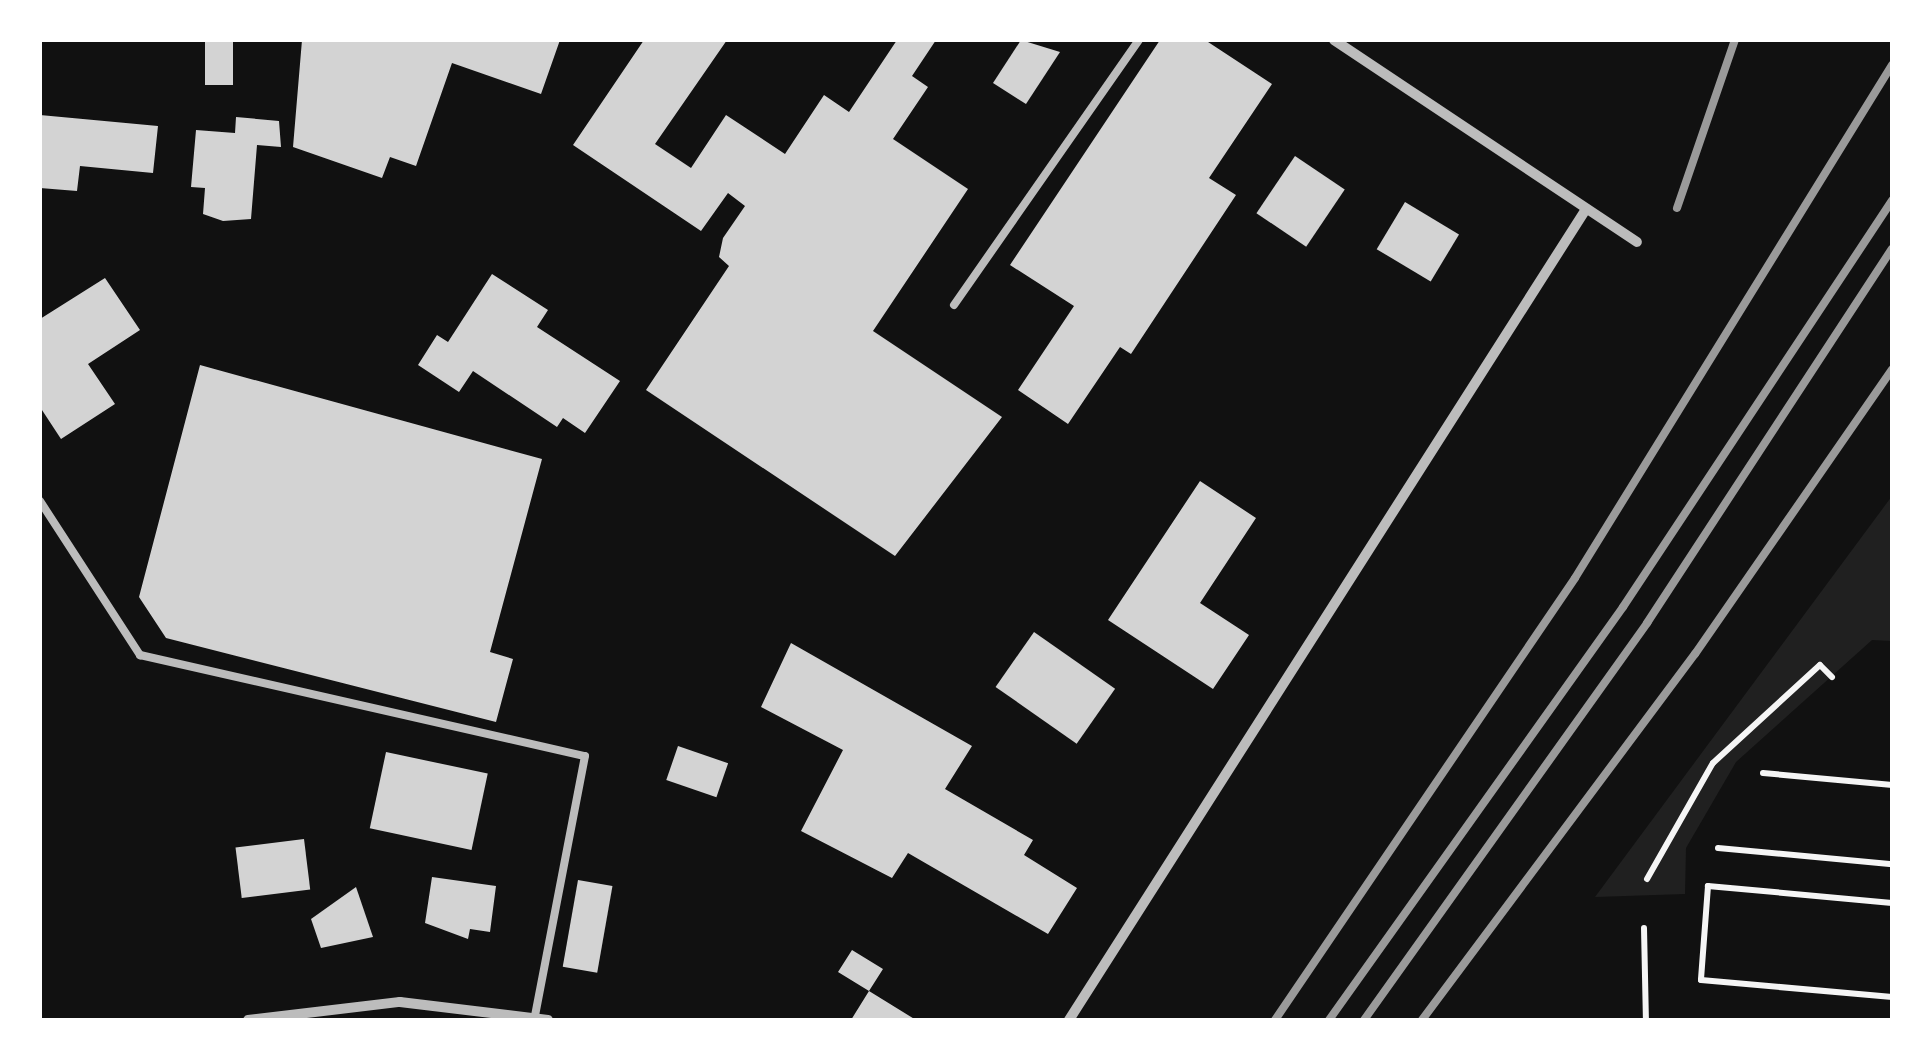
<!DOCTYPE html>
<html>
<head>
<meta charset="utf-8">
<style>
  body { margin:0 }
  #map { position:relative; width:1932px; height:1060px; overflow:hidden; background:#111; font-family:Manrope,sans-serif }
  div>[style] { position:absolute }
  .green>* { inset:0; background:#202020 }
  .building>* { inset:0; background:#d3d3d3; transform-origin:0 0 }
  .path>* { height:6px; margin:-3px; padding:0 3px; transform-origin:3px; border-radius:3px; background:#f5f5f5 }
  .service>* { height:8px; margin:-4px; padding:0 4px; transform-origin:4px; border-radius:4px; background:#bcbcbc }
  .minor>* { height:10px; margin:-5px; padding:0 5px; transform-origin:5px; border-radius:5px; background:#bcbcbc }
  .rail>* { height:8px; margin:-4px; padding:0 4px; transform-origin:4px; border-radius:4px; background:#9a9a9a }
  span { translate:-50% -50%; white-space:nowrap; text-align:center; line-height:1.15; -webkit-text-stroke:10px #fff; paint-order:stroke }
  .frame { position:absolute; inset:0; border:42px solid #fff; pointer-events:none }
</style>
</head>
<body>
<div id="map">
  <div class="green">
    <i style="clip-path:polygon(1892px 496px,1892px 641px,1872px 640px,1736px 762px,1686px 848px,1685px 894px,1595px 897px)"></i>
  </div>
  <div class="building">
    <i style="left:205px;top:40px;width:28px;height:45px"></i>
    <i style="clip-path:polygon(302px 40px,560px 40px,541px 94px,452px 63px,416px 166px,390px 157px,382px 178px,293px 147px)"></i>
    <i style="clip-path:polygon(644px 40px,727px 40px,655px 144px,691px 168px,726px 115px,785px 154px,824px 95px,849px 112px,897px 40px,936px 40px,912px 76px,928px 87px,893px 139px,968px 189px,873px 331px,1002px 417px,895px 556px,646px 390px,729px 266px,719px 257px,723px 238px,745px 206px,728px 193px,701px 231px,573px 145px)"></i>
    <i style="clip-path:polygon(1021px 40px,1060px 52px,1026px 104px,993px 83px)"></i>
    <i style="clip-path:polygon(1160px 40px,1205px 40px,1272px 84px,1209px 178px,1236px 195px,1131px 354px,1120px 347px,1068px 424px,1018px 390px,1074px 306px,1010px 265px)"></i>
    <i style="clip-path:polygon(40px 115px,158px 126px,153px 173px,80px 166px,77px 191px,40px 188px)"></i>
    <i style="clip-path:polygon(236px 117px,279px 121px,281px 147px,257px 145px,251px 219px,223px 221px,203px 214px,205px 188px,191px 187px,196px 130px,235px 133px)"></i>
    <i style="left:1295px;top:156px;width:60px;height:69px;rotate:34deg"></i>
    <i style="left:1405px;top:202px;width:63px;height:55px;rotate:31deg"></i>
    <i style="clip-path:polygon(492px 274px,548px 310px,537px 327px,620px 381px,585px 433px,563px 418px,557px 427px,473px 371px,459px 392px,418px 365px,437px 335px,448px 342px)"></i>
    <i style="clip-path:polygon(105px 278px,140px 330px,88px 364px,115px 404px,61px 439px,40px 407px,40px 319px)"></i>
    <i style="clip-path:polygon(200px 365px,542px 459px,490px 652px,513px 659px,496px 722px,166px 638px,139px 597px)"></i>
    <i style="clip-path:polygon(1200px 481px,1256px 518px,1200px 603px,1249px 635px,1213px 689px,1108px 620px)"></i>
    <i style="left:1034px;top:632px;width:99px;height:67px;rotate:35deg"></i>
    <i style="clip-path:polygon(791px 643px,972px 746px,945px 789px,1033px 840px,1024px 855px,1077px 888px,1048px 934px,908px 853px,892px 878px,801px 831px,843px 750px,761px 707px)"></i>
    <i style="left:678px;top:746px;width:53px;height:36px;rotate:19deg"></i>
    <i style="left:386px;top:752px;width:104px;height:78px;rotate:12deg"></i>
    <i style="left:304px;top:839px;width:51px;height:69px;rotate:83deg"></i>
    <i style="clip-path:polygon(432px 877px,496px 886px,490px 932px,470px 929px,468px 939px,425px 923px)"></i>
    <i style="left:578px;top:880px;width:35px;height:88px;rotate:10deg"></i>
    <i style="clip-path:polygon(356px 887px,373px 937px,321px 948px,311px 919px)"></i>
    <i style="clip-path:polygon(852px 950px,883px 969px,869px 991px,916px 1020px,851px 1020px,869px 991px,838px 972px)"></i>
  </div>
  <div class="path">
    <i style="left:1763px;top:773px;width:130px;rotate:5.3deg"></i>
    <i style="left:1718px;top:848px;width:175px;rotate:5.3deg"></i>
    <i style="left:1647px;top:879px;width:133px;rotate:-60.4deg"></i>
    <i style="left:1713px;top:763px;width:145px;rotate:-42.5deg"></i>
    <i style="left:1820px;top:665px;width:17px;rotate:45deg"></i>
    <i style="left:1892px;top:903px;width:185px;rotate:-174.7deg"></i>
    <i style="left:1708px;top:886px;width:94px;rotate:94.3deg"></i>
    <i style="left:1701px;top:980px;width:192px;rotate:5.1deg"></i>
    <i style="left:1644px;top:928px;width:92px;rotate:88.8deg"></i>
  </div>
  <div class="service">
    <i style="left:954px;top:305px;width:323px;rotate:-55.1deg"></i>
    <i style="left:40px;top:501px;width:184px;rotate:57deg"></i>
    <i style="left:140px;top:655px;width:456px;rotate:12.8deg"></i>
    <i style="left:585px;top:756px;width:265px;rotate:100.9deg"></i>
  </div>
  <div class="minor">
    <i style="left:1334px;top:40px;width:364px;rotate:33.7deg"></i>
    <i style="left:248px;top:1020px;width:153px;rotate:-6.8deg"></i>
    <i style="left:400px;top:1002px;width:149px;rotate:6.9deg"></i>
    <i style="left:1069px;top:1020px;width:962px;rotate:-57.48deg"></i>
  </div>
  <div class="rail">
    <i style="left:1677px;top:208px;width:178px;rotate:-71deg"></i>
    <i style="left:1275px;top:1020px;width:534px;rotate:-55.83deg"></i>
    <i style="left:1575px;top:578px;width:603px;rotate:-58.29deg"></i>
    <i style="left:1329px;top:1020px;width:507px;rotate:-54.55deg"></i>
    <i style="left:1623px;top:607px;width:488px;rotate:-56.5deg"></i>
    <i style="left:1364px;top:1020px;width:488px;rotate:-54.5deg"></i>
    <i style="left:1647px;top:623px;width:447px;rotate:-56.8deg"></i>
    <i style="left:1422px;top:1020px;width:457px;rotate:-53.3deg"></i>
    <i style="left:1695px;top:654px;width:346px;rotate:-55.3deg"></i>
  </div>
  <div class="frame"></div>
</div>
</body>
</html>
